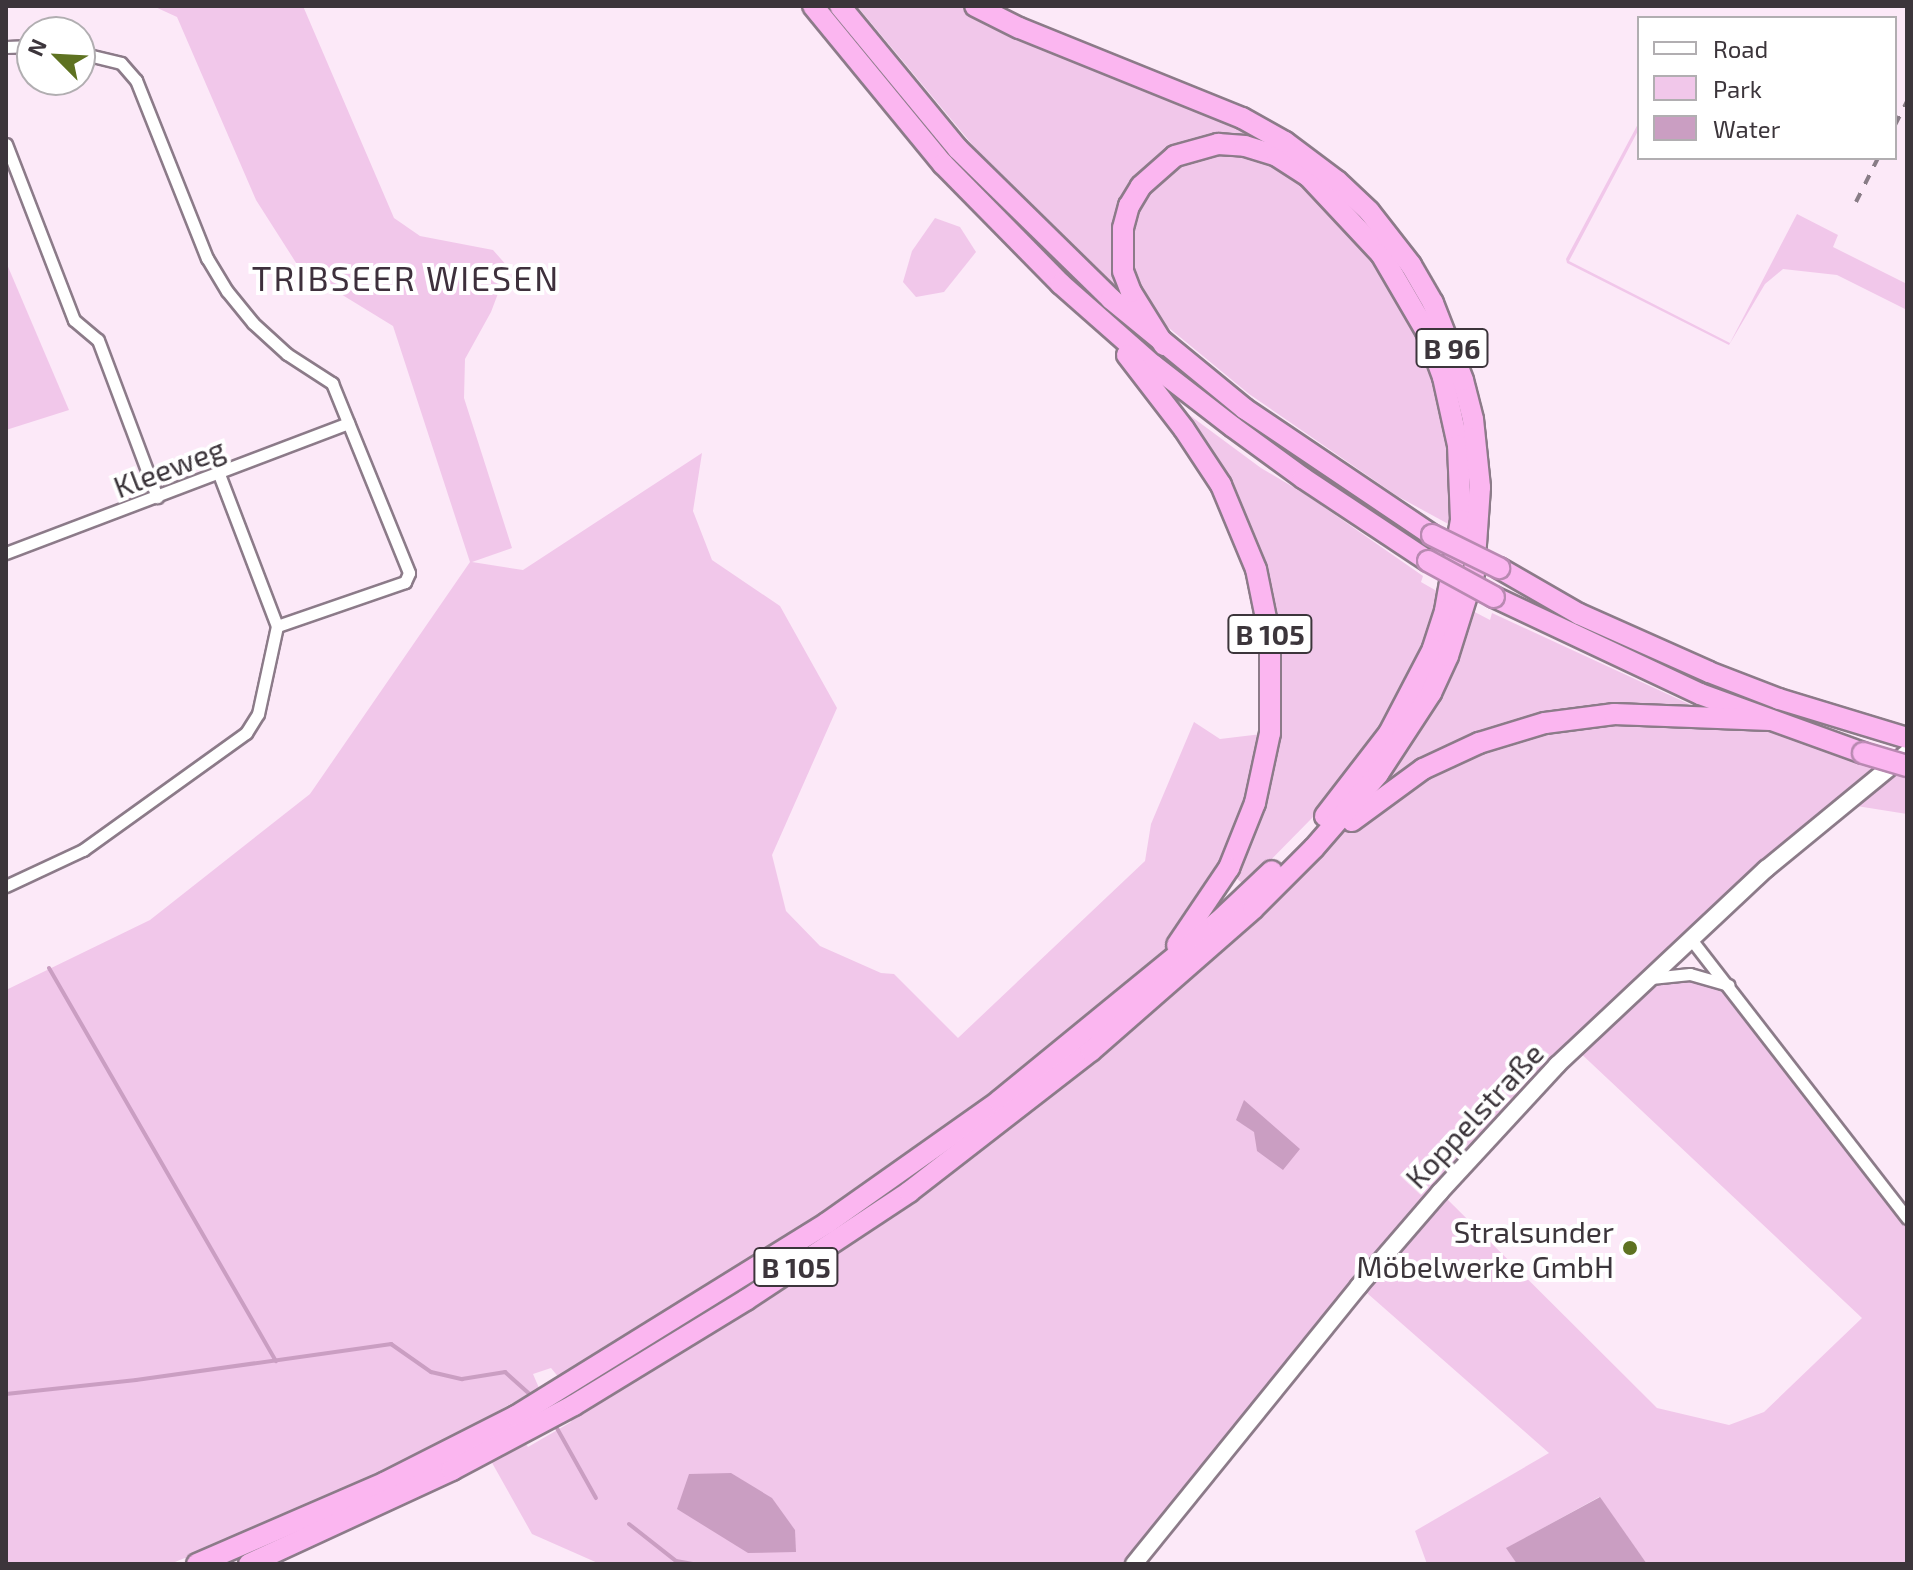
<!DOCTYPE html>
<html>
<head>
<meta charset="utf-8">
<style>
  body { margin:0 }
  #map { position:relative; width:1913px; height:1570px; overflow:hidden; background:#fce9f8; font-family:"Exo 2",sans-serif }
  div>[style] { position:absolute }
  .green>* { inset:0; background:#f1c7ea }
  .water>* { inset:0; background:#ca9ec2 }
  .stream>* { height:4px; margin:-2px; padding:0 2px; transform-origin:2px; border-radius:2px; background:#ca9ec2 }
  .roads { filter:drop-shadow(2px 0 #8c7b89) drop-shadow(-2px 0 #8c7b89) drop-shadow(0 2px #8c7b89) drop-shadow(0 -2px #8c7b89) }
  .street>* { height:11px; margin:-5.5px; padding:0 5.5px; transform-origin:5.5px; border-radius:5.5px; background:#fff }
  .secondary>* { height:16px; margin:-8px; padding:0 8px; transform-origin:8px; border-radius:8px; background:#fff }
  .highway>* { height:20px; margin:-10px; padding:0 10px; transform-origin:10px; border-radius:10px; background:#fbb6f0 }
  .rail>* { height:4px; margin-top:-2px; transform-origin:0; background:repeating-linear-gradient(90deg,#887c86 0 10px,transparent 0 20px) }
  .bridges { filter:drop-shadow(2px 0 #b889b1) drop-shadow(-2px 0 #b889b1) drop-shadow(0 2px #b889b1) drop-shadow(0 -2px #b889b1) }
  .highway-bridge>* { height:20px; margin:-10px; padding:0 10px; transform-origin:10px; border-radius:10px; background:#fbb6f0 }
  .dots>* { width:22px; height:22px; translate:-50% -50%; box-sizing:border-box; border:4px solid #fff; border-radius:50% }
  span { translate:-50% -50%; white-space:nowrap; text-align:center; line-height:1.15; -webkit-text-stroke:8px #fff; paint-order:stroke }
  .shield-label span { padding:2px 6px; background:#fff; border:2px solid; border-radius:6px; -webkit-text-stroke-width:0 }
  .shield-label { font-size:28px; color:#3c353b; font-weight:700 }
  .street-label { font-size:30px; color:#3c353b }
  .poi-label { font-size:30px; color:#3c353b }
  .right { translate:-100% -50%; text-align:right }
  .quarter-label { font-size:34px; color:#3e303c; letter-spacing:2px }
  .frame { position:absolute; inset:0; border:8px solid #3c353b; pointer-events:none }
  .legend { position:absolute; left:1637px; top:16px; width:260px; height:144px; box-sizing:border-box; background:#fff; border:2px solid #b1aeb1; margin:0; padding:10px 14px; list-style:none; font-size:24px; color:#3c353b }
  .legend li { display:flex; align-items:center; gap:16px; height:40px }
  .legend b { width:40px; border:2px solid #b1aeb1 }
  .north { position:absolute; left:16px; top:16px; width:80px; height:80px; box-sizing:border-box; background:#fff; border:2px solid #b1aeb1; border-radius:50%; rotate:294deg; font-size:22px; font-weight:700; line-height:32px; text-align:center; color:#3c353b }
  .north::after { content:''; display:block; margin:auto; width:28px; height:36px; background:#5e7221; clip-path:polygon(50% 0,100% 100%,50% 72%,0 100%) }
</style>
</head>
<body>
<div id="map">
  <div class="green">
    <i style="clip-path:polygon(153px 6px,303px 6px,394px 218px,420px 236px,493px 250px,508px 267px,491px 312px,465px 359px,464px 398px,512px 548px,472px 562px,523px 570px,702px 453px,693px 511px,712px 560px,780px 606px,837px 708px,772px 855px,786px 911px,820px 946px,881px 973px,894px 974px,958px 1038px,1145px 861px,1151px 824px,1194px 722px,1220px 739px,1270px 733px,1243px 836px,1157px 971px,914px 1164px,560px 1379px,551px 1368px,533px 1374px,539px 1388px,443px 1442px,289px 1516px,170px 1564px,6px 1564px,6px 990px,150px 920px,310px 794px,470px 562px,393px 326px,300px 269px,256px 200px,177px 17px)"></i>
    <i style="clip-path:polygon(857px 6px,962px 6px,1002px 26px,1269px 140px,1371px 224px,1423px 298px,1463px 403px,1473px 517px,1458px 419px,1378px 241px,1245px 139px,1141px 174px,1120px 292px,980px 154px)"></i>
    <i style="clip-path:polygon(1639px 122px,1639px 129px,1569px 261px,1730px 343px,1797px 214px,1838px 235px,1833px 247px,1907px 284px,1907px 310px,1837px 275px,1783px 269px,1765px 284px,1729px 345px,1567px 263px,1566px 259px)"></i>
    <i style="clip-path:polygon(1215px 149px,1262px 156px,1307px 184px,1380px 262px,1430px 357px,1453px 468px,1452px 526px,1397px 496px,1249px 394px,1158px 319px,1135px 287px,1126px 230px,1159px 172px)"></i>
    <i style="clip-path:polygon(935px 218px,960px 227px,976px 252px,944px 292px,916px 297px,903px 282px,912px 251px)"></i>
    <i style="clip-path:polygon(6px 262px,69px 410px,6px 430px)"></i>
    <i style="clip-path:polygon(1165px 397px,1261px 468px,1305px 494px,1423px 576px,1421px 582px,1442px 594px,1430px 635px,1380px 731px,1313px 817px,1245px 886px,1231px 873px,1269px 768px,1257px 559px)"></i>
    <i style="clip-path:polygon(1467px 608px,1490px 620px,1492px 613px,1689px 704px,1687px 708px,1570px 712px,1374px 793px)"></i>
    <i style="clip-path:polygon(evenodd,1770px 720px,1907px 766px,1907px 814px,1844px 804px,1649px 977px,1690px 974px,1728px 985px,1907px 1218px,1907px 1564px,1647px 1564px,1599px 1497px,1507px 1548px,1517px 1564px,1427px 1564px,1415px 1531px,1549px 1453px,1359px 1286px,1134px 1564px,600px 1564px,532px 1534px,491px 1461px,525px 1443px,528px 1447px,571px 1422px,574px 1405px,832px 1244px,1390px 790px,1545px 723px,1770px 720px,1575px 1048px,1862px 1318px,1764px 1412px,1729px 1425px,1657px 1408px,1440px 1192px,1575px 1048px)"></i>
  </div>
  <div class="water">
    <i style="clip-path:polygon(1244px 1100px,1300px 1149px,1283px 1170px,1257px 1151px,1254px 1132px,1236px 1120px)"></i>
    <i style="clip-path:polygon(731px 1473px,772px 1498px,795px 1530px,796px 1552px,748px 1553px,677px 1509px,689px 1474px)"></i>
    <i style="clip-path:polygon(1600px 1497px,1647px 1564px,1517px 1564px,1506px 1548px)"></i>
  </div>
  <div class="stream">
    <i style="left:49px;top:968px;width:454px;rotate:60deg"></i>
    <i style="left:6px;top:1394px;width:131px;rotate:-6.1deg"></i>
    <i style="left:136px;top:1380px;width:258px;rotate:-8deg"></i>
    <i style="left:391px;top:1344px;width:49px;rotate:35deg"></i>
    <i style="left:431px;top:1372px;width:32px;rotate:13deg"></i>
    <i style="left:462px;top:1379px;width:44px;rotate:-9.2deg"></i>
    <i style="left:505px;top:1372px;width:39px;rotate:42deg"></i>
    <i style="left:554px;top:1423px;width:86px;rotate:60.8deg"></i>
    <i style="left:629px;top:1524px;width:60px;rotate:38.2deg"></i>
    <i style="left:676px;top:1561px;width:17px;rotate:10deg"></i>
  </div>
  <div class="roads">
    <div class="street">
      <i style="left:6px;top:47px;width:26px;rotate:-2deg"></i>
      <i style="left:80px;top:53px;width:42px;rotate:13.7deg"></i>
      <i style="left:121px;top:63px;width:23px;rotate:49deg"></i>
      <i style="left:136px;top:80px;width:192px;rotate:68.3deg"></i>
      <i style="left:207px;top:258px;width:39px;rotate:59deg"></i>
      <i style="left:227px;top:291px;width:41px;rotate:50.9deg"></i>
      <i style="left:253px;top:323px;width:46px;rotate:42.4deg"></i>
      <i style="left:287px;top:354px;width:54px;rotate:32.8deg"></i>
      <i style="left:332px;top:383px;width:205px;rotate:67.9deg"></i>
      <i style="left:409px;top:573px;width:10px;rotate:114deg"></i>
      <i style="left:405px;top:582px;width:135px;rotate:161deg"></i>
      <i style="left:6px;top:144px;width:189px;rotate:68.9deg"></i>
      <i style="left:74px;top:320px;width:31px;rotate:40deg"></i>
      <i style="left:98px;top:340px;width:168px;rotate:69.4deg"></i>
      <i style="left:6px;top:553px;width:366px;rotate:-20.8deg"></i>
      <i style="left:6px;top:886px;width:85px;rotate:-25.1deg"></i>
      <i style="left:83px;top:850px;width:201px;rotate:-35.7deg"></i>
      <i style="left:246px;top:733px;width:22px;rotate:-58deg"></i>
      <i style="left:258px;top:714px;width:90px;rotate:-77.8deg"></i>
      <i style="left:277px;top:626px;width:163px;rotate:-110.9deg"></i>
      <i style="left:1690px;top:938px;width:354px;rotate:52.2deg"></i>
      <i style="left:1651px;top:978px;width:39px;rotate:-6deg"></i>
      <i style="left:1690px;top:974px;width:40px;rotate:16deg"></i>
    </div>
    <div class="secondary">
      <i style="left:1134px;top:1564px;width:358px;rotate:-51deg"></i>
      <i style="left:1359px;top:1286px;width:124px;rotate:-49.2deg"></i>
      <i style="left:1440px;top:1192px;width:173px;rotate:-47.3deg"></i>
      <i style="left:1557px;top:1065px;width:287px;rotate:-43.2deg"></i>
      <i style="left:1766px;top:869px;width:183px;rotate:-39.4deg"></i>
    </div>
    <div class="highway">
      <i style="left:813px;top:6px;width:205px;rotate:50.6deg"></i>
      <i style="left:943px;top:164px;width:168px;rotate:45.5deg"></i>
      <i style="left:1061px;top:284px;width:123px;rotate:41.4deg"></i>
      <i style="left:1153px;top:365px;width:101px;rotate:37.8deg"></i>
      <i style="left:1233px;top:427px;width:87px;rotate:36.1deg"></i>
      <i style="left:1303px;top:478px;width:150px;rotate:33.6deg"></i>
      <i style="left:840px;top:6px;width:185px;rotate:50.5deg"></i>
      <i style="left:958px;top:149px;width:214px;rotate:44.4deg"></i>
      <i style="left:1111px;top:299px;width:173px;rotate:39.4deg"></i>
      <i style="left:1245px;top:409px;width:225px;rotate:34deg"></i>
      <i style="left:1164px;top:345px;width:62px;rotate:-121.9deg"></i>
      <i style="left:1131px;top:292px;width:22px;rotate:-111deg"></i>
      <i style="left:1123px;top:271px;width:43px;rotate:-90deg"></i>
      <i style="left:1123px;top:228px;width:23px;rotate:-75deg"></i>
      <i style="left:1129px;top:206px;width:23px;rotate:-59deg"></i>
      <i style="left:1141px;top:186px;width:45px;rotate:-41.4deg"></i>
      <i style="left:1175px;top:156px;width:45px;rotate:-15.6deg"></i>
      <i style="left:1218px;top:144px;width:27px;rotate:4deg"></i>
      <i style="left:1245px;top:146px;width:34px;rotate:17deg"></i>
      <i style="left:1277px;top:156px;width:37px;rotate:33deg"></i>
      <i style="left:1308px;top:176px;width:107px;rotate:46.9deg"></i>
      <i style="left:1381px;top:254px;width:89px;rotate:59.7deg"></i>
      <i style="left:1426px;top:331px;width:49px;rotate:69.7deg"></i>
      <i style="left:1443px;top:377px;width:70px;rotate:77.6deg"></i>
      <i style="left:1458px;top:445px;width:75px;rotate:87.7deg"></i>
      <i style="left:1461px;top:520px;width:92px;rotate:100deg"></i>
      <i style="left:1445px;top:611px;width:40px;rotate:108deg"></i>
      <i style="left:1433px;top:649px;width:95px;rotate:117.6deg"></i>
      <i style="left:1389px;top:733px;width:105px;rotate:127.6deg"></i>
      <i style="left:1127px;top:355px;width:93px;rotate:52.4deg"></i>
      <i style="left:1184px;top:429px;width:67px;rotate:56.5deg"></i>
      <i style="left:1221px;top:485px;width:91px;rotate:67.4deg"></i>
      <i style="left:1256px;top:569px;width:70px;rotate:78.5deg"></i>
      <i style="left:1270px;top:638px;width:95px;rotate:90deg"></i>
      <i style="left:1270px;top:733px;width:72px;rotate:102.1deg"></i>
      <i style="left:1255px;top:803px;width:70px;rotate:111.8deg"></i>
      <i style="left:1229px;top:868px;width:93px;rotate:124deg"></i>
      <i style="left:1499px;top:568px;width:92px;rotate:29.9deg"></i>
      <i style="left:1579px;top:614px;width:142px;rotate:24deg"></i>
      <i style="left:1709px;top:672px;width:75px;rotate:21.1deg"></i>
      <i style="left:1779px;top:699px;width:134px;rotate:16.9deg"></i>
      <i style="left:1494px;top:597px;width:228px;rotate:25.2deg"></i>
      <i style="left:1700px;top:694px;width:173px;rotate:19.9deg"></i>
      <i style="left:1352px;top:821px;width:88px;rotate:-36.2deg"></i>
      <i style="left:1423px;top:769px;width:62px;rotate:-24.9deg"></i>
      <i style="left:1479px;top:743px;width:69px;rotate:-16.9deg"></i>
      <i style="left:1545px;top:723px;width:70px;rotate:-7.4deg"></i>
      <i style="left:1614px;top:714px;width:156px;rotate:2.2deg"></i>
      <i style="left:197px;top:1564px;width:204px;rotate:-23.4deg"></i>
      <i style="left:384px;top:1483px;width:148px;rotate:-26.9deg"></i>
      <i style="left:516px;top:1416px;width:366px;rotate:-31.8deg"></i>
      <i style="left:827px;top:1223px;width:211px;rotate:-35.3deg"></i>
      <i style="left:999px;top:1101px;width:283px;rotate:-39.3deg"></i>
      <i style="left:1218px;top:922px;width:74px;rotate:-43.4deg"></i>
      <i style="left:249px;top:1564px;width:224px;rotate:-24.8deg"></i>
      <i style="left:452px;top:1470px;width:138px;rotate:-28deg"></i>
      <i style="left:574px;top:1405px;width:202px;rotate:-31.4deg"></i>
      <i style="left:746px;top:1300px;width:196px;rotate:-33.5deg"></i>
      <i style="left:909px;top:1192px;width:230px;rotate:-37.8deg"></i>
      <i style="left:1091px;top:1051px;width:215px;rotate:-41.2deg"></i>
      <i style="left:1253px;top:909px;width:86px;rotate:-45deg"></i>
      <i style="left:1314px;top:848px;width:98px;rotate:-49.1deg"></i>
      <i style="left:1378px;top:774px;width:97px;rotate:-56.8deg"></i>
      <i style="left:1431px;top:693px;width:41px;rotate:-65.3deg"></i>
      <i style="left:1448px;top:656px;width:87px;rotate:-72.6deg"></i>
      <i style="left:1474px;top:573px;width:86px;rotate:-86deg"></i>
      <i style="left:1480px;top:487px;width:68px;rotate:-95.9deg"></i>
      <i style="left:1473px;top:419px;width:40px;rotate:-104.4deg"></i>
      <i style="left:1463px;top:380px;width:83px;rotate:-111.3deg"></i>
      <i style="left:1433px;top:303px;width:44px;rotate:-120.1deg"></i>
      <i style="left:1411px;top:265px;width:68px;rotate:-127.9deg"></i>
      <i style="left:1369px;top:211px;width:44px;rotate:-136.8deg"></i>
      <i style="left:1337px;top:181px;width:65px;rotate:-143.1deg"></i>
      <i style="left:1285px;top:142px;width:49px;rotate:-150.8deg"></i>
      <i style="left:1242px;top:118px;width:240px;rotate:-158deg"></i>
      <i style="left:1019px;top:28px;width:49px;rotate:-153.4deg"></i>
    </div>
  </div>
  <div class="rail">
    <i style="left:1895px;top:125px;width:27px;rotate:-63deg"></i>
    <i style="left:1856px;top:202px;width:49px;rotate:-63.4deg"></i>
  </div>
  <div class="bridges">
    <div class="highway-bridge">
      <i style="left:1432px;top:535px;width:75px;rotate:26.2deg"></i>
      <i style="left:1428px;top:561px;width:75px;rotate:28.6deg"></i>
      <i style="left:1863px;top:753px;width:46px;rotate:16.5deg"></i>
    </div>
  </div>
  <div class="dots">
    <i style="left:1630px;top:1248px;background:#5e7221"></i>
  </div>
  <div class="shield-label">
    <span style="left:1452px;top:348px">B 96</span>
    <span style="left:1270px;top:634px">B 105</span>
    <span style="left:796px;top:1267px">B 105</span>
  </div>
  <div class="street-label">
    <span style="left:169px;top:467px;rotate:-21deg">Kleeweg</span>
    <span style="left:1474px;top:1115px;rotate:-47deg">Koppelstraße</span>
  </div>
  <div class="poi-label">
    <span class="right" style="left:1614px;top:1248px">Stralsunder<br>Möbelwerke GmbH</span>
  </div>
  <div class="quarter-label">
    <span style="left:406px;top:278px">TRIBSEER WIESEN</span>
  </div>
  <div class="frame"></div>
  <ul class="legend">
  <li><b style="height:10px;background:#fff"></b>Road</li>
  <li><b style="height:22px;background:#f1c7ea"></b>Park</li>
  <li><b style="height:22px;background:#ca9ec2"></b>Water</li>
  </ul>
  <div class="north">N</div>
</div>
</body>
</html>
